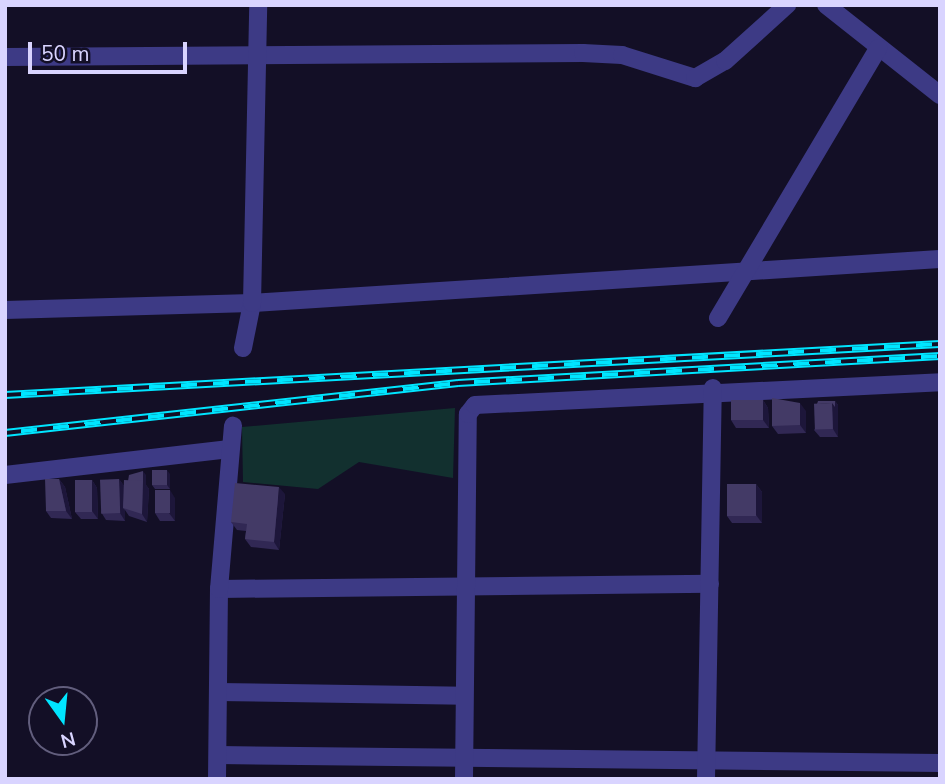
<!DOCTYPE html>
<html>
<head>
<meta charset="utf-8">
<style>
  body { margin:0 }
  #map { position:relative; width:945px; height:784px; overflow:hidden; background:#130f26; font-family:"Nunito Sans",sans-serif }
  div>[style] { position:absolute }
  .green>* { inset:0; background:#12302f }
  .minor>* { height:18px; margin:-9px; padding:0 9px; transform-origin:9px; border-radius:9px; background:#3d3a85 }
  .rail>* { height:8px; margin-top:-4px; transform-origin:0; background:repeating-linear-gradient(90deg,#130f26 0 16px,#00e5ff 0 32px); box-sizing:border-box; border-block:2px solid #00e5ff }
  .wall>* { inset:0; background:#312854 }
  .shaded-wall>* { inset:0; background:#1d163a }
  .building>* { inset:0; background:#433a66; transform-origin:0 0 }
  span { translate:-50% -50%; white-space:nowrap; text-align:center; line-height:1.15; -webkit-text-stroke:5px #130f26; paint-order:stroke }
  .frame { position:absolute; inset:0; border:7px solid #d9d4ff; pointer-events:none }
  .north { position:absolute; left:28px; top:686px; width:70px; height:70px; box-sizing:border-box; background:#130f26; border:2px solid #625e7d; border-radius:50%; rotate:165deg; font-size:19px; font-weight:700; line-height:28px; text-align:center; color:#d9d4ff }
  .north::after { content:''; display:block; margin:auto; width:24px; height:32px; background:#00e5ff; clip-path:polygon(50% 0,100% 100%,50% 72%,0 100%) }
  .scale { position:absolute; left:28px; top:42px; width:159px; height:32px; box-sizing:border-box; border:4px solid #d9d4ff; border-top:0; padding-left:9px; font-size:21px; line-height:24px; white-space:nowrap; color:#d9d4ff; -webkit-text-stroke:5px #130f26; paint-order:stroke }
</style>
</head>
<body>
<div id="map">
  <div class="green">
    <i style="clip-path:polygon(455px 408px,453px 478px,359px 462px,318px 489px,243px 482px,242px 427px)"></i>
  </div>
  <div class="minor">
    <i style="left:826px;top:5px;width:145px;rotate:38.3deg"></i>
    <i style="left:5px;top:57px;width:578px;rotate:-0.4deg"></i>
    <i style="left:583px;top:53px;width:39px;rotate:3deg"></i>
    <i style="left:622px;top:55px;width:77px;rotate:17.5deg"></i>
    <i style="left:695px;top:78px;width:34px;rotate:-30deg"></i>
    <i style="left:725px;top:61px;width:84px;rotate:-42.1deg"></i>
    <i style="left:5px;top:310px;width:247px;rotate:-1.6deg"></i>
    <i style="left:252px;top:303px;width:689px;rotate:-3.66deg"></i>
    <i style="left:718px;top:318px;width:314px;rotate:-59.3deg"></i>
    <i style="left:243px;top:348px;width:46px;rotate:-78.7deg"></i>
    <i style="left:252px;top:303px;width:298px;rotate:-88.8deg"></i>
    <i style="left:5px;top:475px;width:226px;rotate:-6.6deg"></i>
    <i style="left:219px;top:589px;width:491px;rotate:-0.6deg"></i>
    <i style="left:218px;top:692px;width:246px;rotate:0.9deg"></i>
    <i style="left:218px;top:755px;width:722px;rotate:0.63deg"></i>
    <i style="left:217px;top:779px;width:190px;rotate:-89.4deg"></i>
    <i style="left:219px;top:589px;width:164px;rotate:-85.1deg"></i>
    <i style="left:464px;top:779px;width:365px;rotate:-89.4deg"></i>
    <i style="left:468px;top:414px;width:11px;rotate:-52deg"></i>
    <i style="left:475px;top:405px;width:466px;rotate:-2.8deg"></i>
    <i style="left:706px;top:779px;width:391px;rotate:-89deg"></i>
  </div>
  <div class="rail">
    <i style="left:5px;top:395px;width:936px;rotate:-3.12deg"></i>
    <i style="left:5px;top:433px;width:456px;rotate:-6.3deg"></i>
    <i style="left:458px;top:383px;width:483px;rotate:-3.2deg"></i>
  </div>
  <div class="wall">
    <i style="clip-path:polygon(763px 400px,768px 408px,769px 428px,736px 428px,731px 420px)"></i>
    <i style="clip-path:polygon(835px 401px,838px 405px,838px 437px,820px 437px,814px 430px)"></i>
    <i style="clip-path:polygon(806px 411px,806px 433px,778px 434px,772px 426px)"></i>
    <i style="clip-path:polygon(170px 474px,170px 489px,155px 489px,152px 485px)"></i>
    <i style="clip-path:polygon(146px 475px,146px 485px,149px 489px,147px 522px,129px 516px,125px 510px,125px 521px,106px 520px,101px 512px,119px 479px,124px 486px,128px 481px)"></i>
    <i style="clip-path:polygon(59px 479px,65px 487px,72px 519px,51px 518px,46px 511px)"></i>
    <i style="clip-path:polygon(92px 480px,97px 488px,98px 519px,81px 519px,75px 512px)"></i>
    <i style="clip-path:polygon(756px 484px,762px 492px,762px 523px,732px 523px,727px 516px)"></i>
    <i style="clip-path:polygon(285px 494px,279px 550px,251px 547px,245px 539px,246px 531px,237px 530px,231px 522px)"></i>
    <i style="clip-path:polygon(175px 498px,175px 521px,160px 521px,155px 513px)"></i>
  </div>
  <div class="shaded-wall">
    <i style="clip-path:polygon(763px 400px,768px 408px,769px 428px,763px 420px)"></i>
    <i style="clip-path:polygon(835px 401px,838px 405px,838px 437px,833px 429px,832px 403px)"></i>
    <i style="clip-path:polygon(800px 403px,806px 411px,806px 433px,800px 425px)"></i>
    <i style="clip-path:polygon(167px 470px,170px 474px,170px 489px,167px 485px)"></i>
    <i style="clip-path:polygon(143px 471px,146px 475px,146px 485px,149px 489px,147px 522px,142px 514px)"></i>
    <i style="clip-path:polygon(59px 479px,65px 487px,72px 519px,66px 511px)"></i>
    <i style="clip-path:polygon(119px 479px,125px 487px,123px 508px,125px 510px,125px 521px,120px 513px)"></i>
    <i style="clip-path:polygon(92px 480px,97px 488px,98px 519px,92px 511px)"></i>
    <i style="clip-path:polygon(756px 484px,762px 492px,762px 523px,756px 515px)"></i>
    <i style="clip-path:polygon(279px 487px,285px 494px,279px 550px,274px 542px)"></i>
    <i style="clip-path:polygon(170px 490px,175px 498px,175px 521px,169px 513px)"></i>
  </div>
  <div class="building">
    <i style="clip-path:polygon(772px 398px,800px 403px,800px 425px,772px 426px)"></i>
    <i style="left:731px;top:400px;width:32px;height:20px"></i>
    <i style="clip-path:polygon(818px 401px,835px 401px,835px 407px,832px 403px,817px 404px)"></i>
    <i style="left:832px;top:403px;width:26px;height:18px;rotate:88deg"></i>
    <i style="left:152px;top:470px;width:15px;height:15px"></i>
    <i style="clip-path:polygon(143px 471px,143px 481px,128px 481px,129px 475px)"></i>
    <i style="clip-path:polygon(45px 479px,59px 479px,66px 511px,46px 511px)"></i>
    <i style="left:119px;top:479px;width:34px;height:19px;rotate:88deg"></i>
    <i style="left:75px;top:480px;width:17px;height:32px"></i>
    <i style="clip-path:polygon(124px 480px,143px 481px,142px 514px,123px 508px)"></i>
    <i style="clip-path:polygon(235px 483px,279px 487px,274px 542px,245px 539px,247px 524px,231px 522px)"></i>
    <i style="left:727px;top:484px;width:29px;height:32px"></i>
    <i style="left:155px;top:490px;width:15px;height:23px"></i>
  </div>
  <div class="frame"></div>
  <div class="north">N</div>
  <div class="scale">50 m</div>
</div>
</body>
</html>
